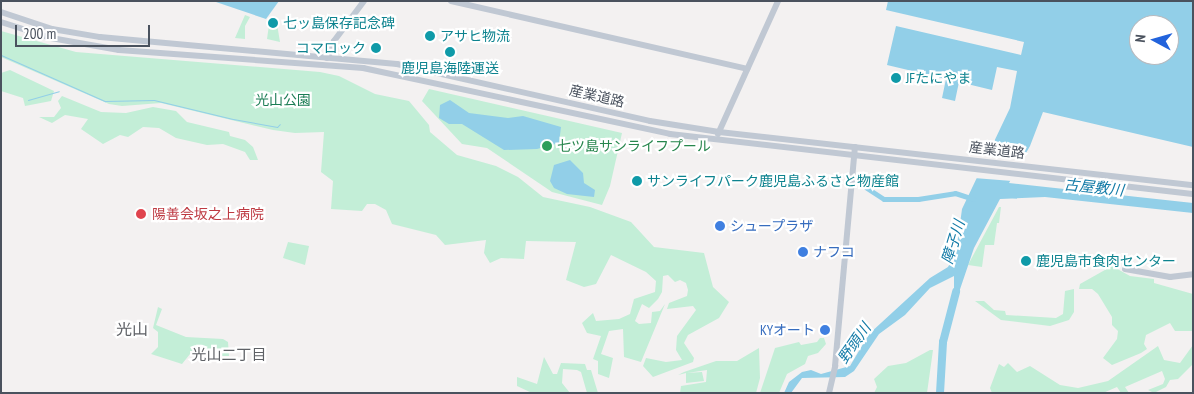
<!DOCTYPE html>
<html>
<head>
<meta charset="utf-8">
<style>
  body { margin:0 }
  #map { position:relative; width:1194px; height:394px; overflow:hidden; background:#f3f1f1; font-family:"PT Sans Narrow","Noto Sans JP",sans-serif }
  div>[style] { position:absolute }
  .green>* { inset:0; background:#c3eed7 }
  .water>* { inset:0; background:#92cfe8 }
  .pier>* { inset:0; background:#f3f1f1 }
  .stream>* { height:1px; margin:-0.5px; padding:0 0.5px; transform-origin:0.5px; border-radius:0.5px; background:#92cfe8 }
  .canal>* { height:5px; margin:-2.5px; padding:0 2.5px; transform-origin:2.5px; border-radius:2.5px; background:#92cfe8 }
  .river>* { height:8px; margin:-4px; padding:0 4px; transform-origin:4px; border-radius:4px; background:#92cfe8 }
  .secondary>* { height:6px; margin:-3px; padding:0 3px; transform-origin:3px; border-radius:3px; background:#c0c8d3 }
  .dots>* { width:14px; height:14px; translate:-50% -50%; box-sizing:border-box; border:2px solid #fff; border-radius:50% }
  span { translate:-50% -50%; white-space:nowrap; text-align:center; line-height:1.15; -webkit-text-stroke:4.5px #fff; paint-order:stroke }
  .culture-label { font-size:14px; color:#0d838f }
  .left { translate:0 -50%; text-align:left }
  .right { translate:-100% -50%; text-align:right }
  .street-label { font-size:14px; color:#4a525e }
  .park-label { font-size:14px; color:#1c7d55 }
  .leisure-label { font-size:14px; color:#27864d }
  .health-label { font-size:14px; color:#be3a42 }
  .shop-label { font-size:14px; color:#366cbe }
  .water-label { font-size:15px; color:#137ba7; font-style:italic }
  .neighbourhood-label { font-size:15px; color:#5e6166 }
  .quarter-label { font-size:16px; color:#5e6166 }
  .frame { position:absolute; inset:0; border:2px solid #4a525e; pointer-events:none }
  .north { position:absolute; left:1129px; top:15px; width:50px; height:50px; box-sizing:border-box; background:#fff; border:1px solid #b7babf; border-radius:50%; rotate:276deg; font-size:14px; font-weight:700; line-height:20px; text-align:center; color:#4a525e }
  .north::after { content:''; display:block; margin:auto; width:18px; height:22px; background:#2263dc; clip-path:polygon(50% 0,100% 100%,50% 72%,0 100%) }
  .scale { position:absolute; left:15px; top:25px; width:135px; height:22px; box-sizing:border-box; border:2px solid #4a525e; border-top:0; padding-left:6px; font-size:15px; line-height:18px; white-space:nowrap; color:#4a525e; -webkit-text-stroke:4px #fff; paint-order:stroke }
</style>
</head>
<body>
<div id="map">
  <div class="green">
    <i style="clip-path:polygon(245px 15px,250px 17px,245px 26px,245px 39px,235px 38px)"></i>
    <i style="clip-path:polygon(270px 18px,276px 18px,280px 42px,267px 39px)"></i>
    <i style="clip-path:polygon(1px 31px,76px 52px,320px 72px,339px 76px,375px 94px,409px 101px,429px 125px,430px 132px,457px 155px,496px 166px,518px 177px,543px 197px,590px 207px,631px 222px,654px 247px,704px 253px,713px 287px,729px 302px,719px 318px,688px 335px,684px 343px,694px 358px,693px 362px,653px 377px,643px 366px,646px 358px,666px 362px,682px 360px,676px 350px,677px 336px,696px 310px,693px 306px,667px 309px,669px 303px,687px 296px,688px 290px,686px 283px,680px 280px,675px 282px,668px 275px,663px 276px,662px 292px,658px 299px,649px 308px,642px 304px,635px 321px,639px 324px,651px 323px,652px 312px,660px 311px,665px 304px,641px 362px,624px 357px,623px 329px,609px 331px,601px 354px,613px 358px,609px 378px,598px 374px,598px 361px,593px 359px,601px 336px,587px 333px,582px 323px,593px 313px,596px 321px,619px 319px,630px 314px,634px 299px,655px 292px,656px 281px,646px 272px,611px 255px,596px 284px,584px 287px,566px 280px,576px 242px,526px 241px,524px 259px,501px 258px,490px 263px,484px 253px,486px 240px,445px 245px,436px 235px,392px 224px,386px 210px,375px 204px,367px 204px,362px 211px,331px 209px,333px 181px,321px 172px,324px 132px,295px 133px,273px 130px,161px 103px,122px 106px,109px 104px,1px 57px)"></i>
    <i style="clip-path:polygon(10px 70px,54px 91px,51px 101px,25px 106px,23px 98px,1px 91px,1px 73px)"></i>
    <i style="clip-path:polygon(429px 89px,622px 133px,610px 186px,602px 205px,552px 192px,487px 148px,462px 144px,422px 101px)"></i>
    <i style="clip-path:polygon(62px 96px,101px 112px,126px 113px,153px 107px,176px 111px,187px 122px,229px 132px,230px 136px,245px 140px,253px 147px,258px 160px,250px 160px,245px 152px,223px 144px,207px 145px,176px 138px,159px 128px,143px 127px,128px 137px,120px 135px,103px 144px,81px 129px,88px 119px,65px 115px,52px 123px,39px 117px,54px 117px,61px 108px,58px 101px)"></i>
    <i style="clip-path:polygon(999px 207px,1001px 207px,999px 223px,997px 223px,994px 245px,985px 245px,982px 267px,968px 265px)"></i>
    <i style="clip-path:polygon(288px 242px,309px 246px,305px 265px,283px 258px)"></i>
    <i style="clip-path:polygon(1112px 266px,1130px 276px,1154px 279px,1154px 283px,1193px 294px,1193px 331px,1175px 331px,1170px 323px,1146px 335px,1144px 344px,1147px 349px,1141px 353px,1112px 365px,1103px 358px,1117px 339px,1118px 331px,1112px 325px,1112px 317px,1098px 294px,1092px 289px,1079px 289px,1080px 284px)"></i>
    <i style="clip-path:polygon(1074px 289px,1074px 312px,1069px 320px,1050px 326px,1001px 320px,975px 301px,984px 301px,994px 310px,1005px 311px,1006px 315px,1056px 318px,1063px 314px,1065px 291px)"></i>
    <i style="clip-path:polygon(158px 307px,162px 309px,156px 325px,186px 337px,223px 339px,228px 342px,229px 356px,214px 356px,200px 362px,198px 349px,194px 349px,182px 364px,151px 354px,158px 347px,158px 332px,153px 328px)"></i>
    <i style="clip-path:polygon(820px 338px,824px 338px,826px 344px,818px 353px,808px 356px,805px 364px,787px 374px,779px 393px,760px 393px,775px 348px,799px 342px,801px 345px,817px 342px)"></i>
    <i style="clip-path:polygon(1193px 345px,1193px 364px,1178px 379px,1170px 380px,1166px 387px,1154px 393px,1148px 390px,1163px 384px,1165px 379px,1162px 371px,1125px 387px,1129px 393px,1121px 393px,1117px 387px,1103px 393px,992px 393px,990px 388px,999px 364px,1004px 367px,1008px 363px,1017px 372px,1030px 366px,1060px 385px,1078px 388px,1108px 381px,1158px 346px,1164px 360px,1180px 363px)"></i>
    <i style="clip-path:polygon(759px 348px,760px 378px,756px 393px,680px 393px,681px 386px,706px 382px,707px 370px,687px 373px,702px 372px,704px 381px,686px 383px,686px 373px,678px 375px,684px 372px,716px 361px,737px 361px)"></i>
    <i style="clip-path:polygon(930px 350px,933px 350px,927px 393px,874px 393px,877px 387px,874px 379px,888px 366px,906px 363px)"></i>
    <i style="clip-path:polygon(544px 357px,553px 374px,557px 374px,561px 363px,585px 364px,587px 370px,591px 370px,598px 393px,587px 393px,581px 372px,577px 370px,563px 369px,562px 383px,570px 393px,532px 393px,517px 386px,517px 377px,537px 384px)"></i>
  </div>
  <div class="water">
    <i style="clip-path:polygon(213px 1px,279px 1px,266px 19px)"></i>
    <i style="clip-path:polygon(evenodd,888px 1px,1193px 1px,1193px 147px,1043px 112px,1030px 146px,1009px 183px,1193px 203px,1193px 213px,1045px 197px,1000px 199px,974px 248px,954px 307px,954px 276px,930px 288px,905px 315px,879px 334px,854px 371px,845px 377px,802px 378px,791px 393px,784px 393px,789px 382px,802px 372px,811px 370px,821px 374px,850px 366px,869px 334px,930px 278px,948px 267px,956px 253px,962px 209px,1010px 108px,1017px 71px,997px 67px,992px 90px,959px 82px,955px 101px,942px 98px,946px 79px,887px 65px,896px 26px,1021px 55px,1024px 42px,886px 10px,888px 1px,1139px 25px,1169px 25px,1169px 55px,1139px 55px,1139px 25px)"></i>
    <i style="clip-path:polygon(450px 100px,469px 113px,508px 118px,523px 116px,561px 127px,559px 143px,537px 149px,504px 150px,462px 124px,449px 124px,439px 118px,440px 105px)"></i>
    <i style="clip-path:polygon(570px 160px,583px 173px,584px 183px,595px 190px,594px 197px,567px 194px,554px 188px,550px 181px,554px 165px)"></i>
  </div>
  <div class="pier">
    <i style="clip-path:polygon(987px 154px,1024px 158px,1012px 181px,974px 178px)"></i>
  </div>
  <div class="stream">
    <i style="left:1px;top:55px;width:114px;rotate:23.9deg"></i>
    <i style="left:105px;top:101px;width:49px;rotate:-1.2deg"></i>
    <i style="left:154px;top:100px;width:81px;rotate:13.5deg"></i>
    <i style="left:233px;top:119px;width:45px;rotate:10.3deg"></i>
    <i style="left:277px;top:127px;width:4px;rotate:-45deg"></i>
    <i style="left:28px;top:100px;width:32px;rotate:-16deg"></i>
  </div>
  <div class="canal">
    <i style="left:856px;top:181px;width:33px;rotate:33deg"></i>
    <i style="left:884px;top:199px;width:34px"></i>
    <i style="left:918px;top:199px;width:37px;rotate:-9deg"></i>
    <i style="left:955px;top:193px;width:19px;rotate:18deg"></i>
  </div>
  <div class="river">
    <i style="left:940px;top:393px;width:51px;rotate:-86.6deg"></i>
    <i style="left:943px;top:342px;width:52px;rotate:-75.4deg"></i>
  </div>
  <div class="secondary">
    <i style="left:451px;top:1px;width:304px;rotate:12.9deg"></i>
    <i style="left:1px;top:12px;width:54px;rotate:18.4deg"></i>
    <i style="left:52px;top:29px;width:49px;rotate:9.5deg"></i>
    <i style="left:100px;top:37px;width:298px;rotate:5.2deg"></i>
    <i style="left:397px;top:64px;width:259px;rotate:12.7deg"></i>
    <i style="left:650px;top:121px;width:70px;rotate:9.1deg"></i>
    <i style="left:719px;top:132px;width:477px;rotate:6.4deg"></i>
    <i style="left:1px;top:22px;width:52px;rotate:17.7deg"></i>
    <i style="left:51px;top:38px;width:69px;rotate:10deg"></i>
    <i style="left:119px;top:50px;width:245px;rotate:4.2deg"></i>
    <i style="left:363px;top:68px;width:314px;rotate:12.1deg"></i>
    <i style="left:670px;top:134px;width:526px;rotate:6.54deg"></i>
    <i style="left:327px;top:58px;width:18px;rotate:-68deg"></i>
    <i style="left:334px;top:41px;width:50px;rotate:-53.1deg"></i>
    <i style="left:718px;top:134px;width:146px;rotate:-65.7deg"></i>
    <i style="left:1125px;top:269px;width:46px;rotate:10.1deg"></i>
    <i style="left:1170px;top:277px;width:23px;rotate:-7deg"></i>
    <i style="left:829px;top:393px;width:28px;rotate:-77deg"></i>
    <i style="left:835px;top:366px;width:220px;rotate:-84.8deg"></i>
  </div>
  <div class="dots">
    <i style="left:273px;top:23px;background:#0f9aa8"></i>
    <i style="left:430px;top:36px;background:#0f9aa8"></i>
    <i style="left:376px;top:48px;background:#0f9aa8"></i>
    <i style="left:450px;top:52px;background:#0f9aa8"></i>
    <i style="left:896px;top:78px;background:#0f9aa8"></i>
    <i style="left:547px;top:146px;background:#2e9e5b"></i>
    <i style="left:637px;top:181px;background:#0f9aa8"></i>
    <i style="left:141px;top:214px;background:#e0444e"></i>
    <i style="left:720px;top:226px;background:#3f7fe0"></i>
    <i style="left:803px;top:252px;background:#3f7fe0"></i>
    <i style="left:1026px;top:261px;background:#0f9aa8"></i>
    <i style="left:825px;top:330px;background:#3f7fe0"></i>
  </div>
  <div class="culture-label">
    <span class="left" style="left:283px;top:23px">七ッ島保存記念碑</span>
    <span class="left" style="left:440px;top:36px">アサヒ物流</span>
    <span class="right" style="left:366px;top:48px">コマロック</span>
    <span style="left:450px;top:68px">鹿児島海陸運送</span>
    <span class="left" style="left:906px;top:78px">JFたにやま</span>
    <span class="left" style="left:647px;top:181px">サンライフパーク鹿児島ふるさと物産館</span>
    <span class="left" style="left:1036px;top:261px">鹿児島市食肉センター</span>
  </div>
  <div class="street-label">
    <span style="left:597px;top:96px;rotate:13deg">産業道路</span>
    <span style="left:997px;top:150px;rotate:7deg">産業道路</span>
  </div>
  <div class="park-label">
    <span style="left:283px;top:100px">光山公園</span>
  </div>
  <div class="leisure-label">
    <span class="left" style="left:557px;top:146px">七ツ島サンライフプール</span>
  </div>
  <div class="health-label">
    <span class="left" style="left:152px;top:214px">陽善会坂之上病院</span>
  </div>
  <div class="shop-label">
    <span class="left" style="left:730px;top:226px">シュープラザ</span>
    <span class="left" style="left:813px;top:252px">ナフコ</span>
    <span class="right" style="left:815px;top:330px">KYオート</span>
  </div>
  <div class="water-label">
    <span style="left:1094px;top:187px;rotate:6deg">古屋敷川</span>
    <span style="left:953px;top:242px;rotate:-73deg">障子川</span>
    <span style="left:854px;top:343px;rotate:-55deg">野頭川</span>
  </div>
  <div class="neighbourhood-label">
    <span style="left:229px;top:355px">光山二丁目</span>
  </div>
  <div class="quarter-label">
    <span style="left:132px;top:329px">光山</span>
  </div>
  <div class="frame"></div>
  <div class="north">N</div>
  <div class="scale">200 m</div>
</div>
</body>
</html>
